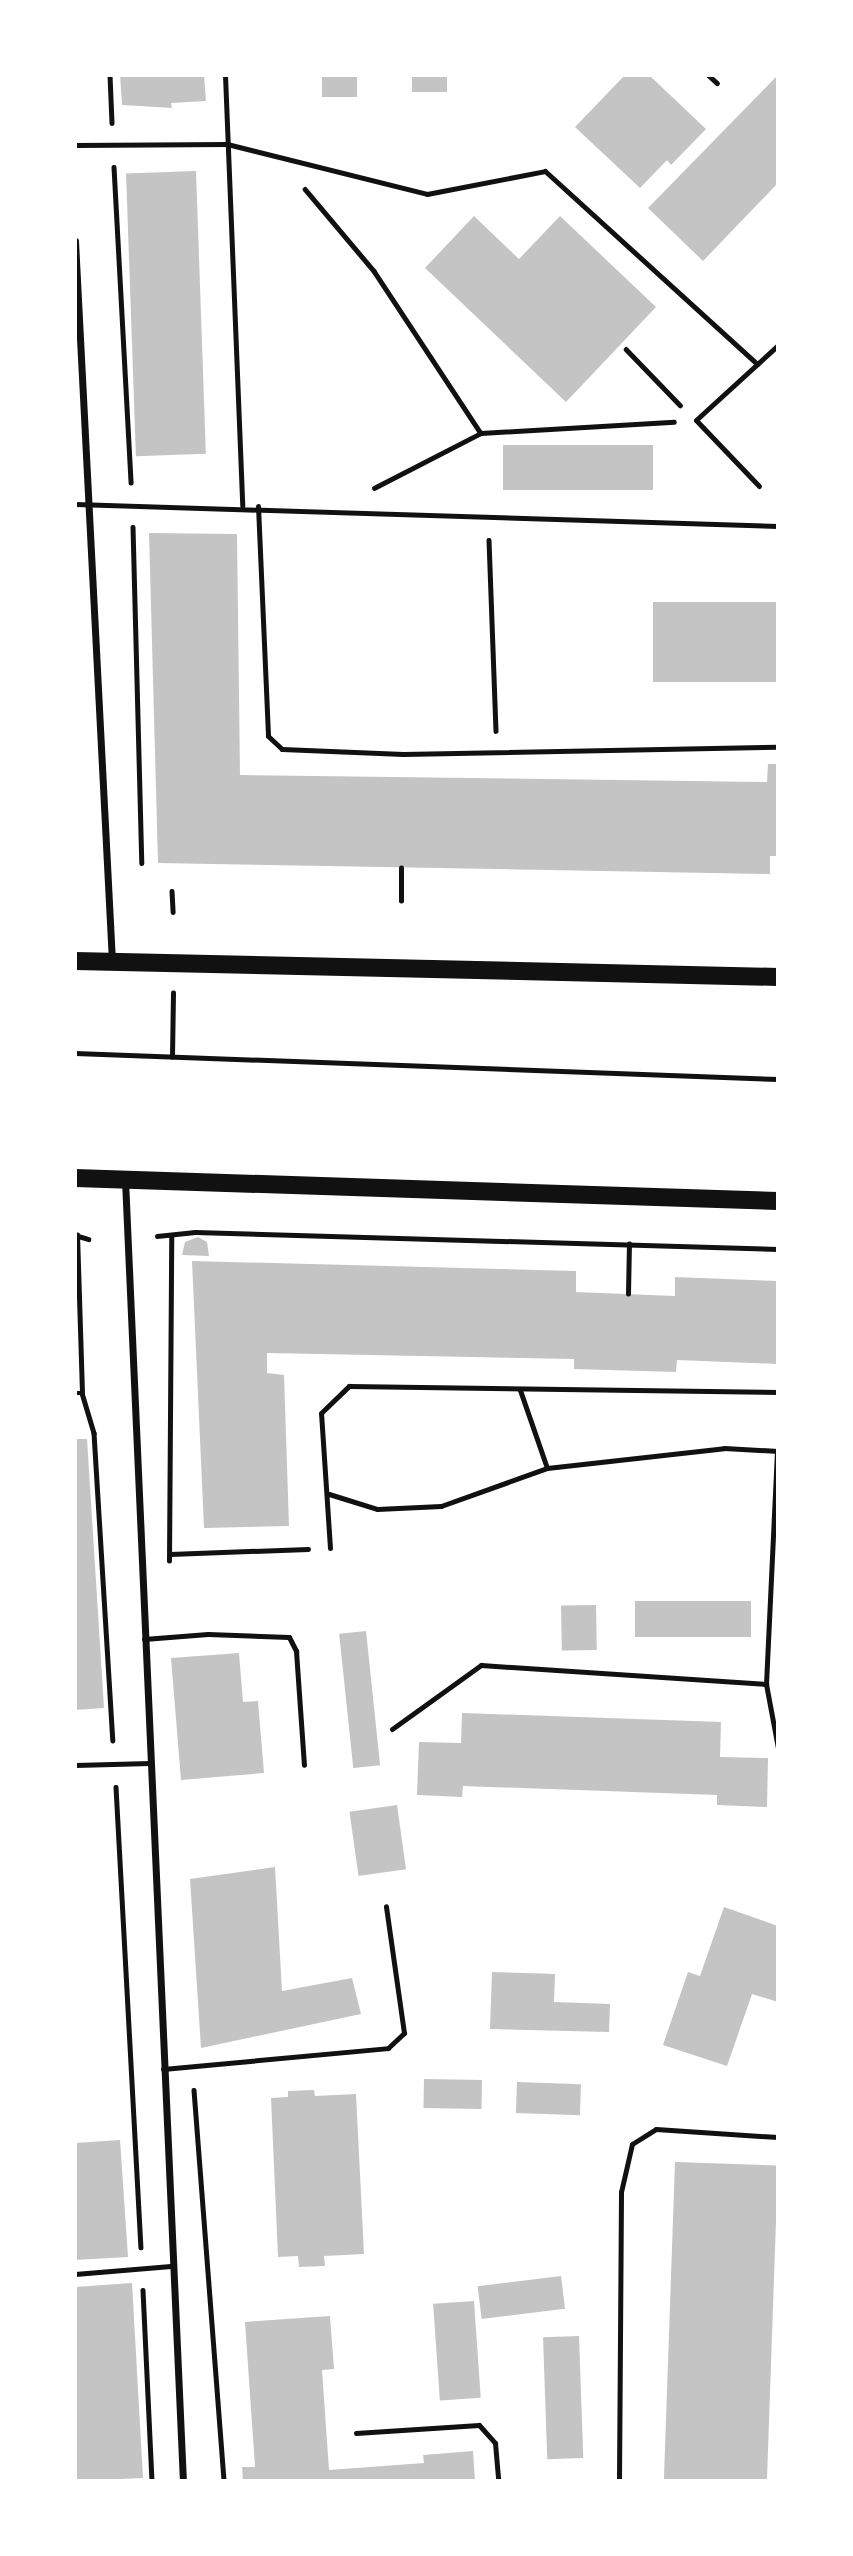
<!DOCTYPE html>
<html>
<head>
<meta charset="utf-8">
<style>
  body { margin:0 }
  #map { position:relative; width:853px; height:2556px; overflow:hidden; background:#fff; font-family:"Exo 2",sans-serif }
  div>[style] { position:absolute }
  .building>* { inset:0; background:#c4c4c4; transform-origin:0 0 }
  .path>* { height:4.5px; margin:-2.25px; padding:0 2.25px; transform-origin:2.25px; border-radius:2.25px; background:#111 }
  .service>* { height:5px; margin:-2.5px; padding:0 2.5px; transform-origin:2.5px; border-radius:2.5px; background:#111 }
  .minor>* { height:7px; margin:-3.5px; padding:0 3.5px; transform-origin:3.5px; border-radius:3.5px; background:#111 }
  .primary>* { height:18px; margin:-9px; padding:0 9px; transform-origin:9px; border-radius:9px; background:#111 }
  span { translate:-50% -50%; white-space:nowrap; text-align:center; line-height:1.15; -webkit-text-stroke:7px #fff; paint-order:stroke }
  .frame { position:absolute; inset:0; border:77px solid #fff; pointer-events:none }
</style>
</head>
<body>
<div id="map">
  <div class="building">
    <i style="clip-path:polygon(120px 75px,204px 75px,206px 101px,171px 103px,172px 108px,122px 105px)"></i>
    <i style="left:322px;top:75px;width:35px;height:22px"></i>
    <i style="left:412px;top:75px;width:35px;height:17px"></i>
    <i style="clip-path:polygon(625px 75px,649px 75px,706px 129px,671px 165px,667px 160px,640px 188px,575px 127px)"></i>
    <i style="clip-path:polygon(778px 75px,778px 183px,703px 261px,648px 208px)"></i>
    <i style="left:196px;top:171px;width:283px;height:70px;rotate:88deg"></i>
    <i style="clip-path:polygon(474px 216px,519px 259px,560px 216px,656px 307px,566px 402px,425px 268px)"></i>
    <i style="left:653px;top:445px;width:45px;height:150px;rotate:90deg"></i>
    <i style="clip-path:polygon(149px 533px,237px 534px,240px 775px,767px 782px,768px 764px,778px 764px,778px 856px,770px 856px,770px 874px,158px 863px)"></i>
    <i style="left:778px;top:602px;width:80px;height:125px;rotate:90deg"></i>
    <i style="clip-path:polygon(198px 1237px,207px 1242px,209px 1256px,182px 1255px,185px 1242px)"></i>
    <i style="clip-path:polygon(192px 1261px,576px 1271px,576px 1292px,675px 1296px,675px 1277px,778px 1281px,778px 1364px,677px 1360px,676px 1372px,574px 1369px,574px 1359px,267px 1353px,267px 1373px,284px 1375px,289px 1526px,204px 1528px)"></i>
    <i style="clip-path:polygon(75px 1439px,87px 1439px,104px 1708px,75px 1710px)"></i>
    <i style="left:635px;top:1601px;width:116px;height:36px"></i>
    <i style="left:596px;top:1605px;width:45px;height:35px;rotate:89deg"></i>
    <i style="left:366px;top:1631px;width:135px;height:27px;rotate:84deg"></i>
    <i style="clip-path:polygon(239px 1653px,243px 1702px,258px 1701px,264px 1773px,181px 1780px,171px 1658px)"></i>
    <i style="clip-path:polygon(462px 1713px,721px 1722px,720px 1757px,768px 1758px,767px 1807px,717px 1805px,717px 1795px,463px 1786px,462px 1797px,417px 1795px,419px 1742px,461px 1743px)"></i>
    <i style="left:397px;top:1805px;width:65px;height:48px;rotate:82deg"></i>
    <i style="clip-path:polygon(275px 1867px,282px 1991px,352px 1978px,361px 2014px,201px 2048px,190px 1879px)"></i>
    <i style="clip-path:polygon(724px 1907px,778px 1926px,778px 2002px,752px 1994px,727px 2066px,663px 2045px,688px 1972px,700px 1976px)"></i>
    <i style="clip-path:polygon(492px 1972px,555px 1974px,554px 2002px,610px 2004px,609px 2032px,490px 2029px)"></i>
    <i style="left:424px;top:2079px;width:58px;height:29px;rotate:1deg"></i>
    <i style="left:517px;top:2082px;width:64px;height:31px;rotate:2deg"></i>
    <i style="clip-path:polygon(314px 2090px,315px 2096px,356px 2094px,364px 2254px,324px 2256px,325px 2266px,299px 2267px,298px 2256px,278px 2257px,271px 2098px,288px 2097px,288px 2091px)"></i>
    <i style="clip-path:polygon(120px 2140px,128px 2257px,75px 2260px,75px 2143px)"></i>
    <i style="left:675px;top:2162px;width:103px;height:319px;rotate:2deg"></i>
    <i style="left:561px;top:2276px;width:33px;height:84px;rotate:83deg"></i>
    <i style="clip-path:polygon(132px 2283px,143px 2478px,75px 2481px,75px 2287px)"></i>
    <i style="left:474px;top:2301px;width:97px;height:41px;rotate:86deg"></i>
    <i style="clip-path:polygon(330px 2316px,334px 2369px,322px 2370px,329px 2470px,424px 2463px,423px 2455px,473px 2451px,475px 2481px,243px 2481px,242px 2467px,255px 2467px,245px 2322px)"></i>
    <i style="left:579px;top:2336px;width:122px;height:36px;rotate:88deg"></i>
  </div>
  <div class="path">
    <i style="left:110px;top:75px;width:48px;rotate:87.6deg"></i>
    <i style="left:114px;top:167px;width:316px;rotate:86.9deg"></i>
    <i style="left:305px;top:189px;width:107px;rotate:49.9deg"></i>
    <i style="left:374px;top:271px;width:194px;rotate:56.6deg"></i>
    <i style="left:626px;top:349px;width:78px;rotate:46deg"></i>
    <i style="left:374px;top:488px;width:120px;rotate:-27.2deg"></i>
    <i style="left:481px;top:433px;width:193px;rotate:-3.3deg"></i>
    <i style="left:133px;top:527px;width:336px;rotate:88.5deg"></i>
    <i style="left:489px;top:540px;width:191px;rotate:87.9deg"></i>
    <i style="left:172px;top:891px;width:21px;rotate:87deg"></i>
    <i style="left:401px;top:901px;width:33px;rotate:-90deg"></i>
    <i style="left:75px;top:1053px;width:703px;rotate:2.12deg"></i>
    <i style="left:172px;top:1057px;width:64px;rotate:-89.1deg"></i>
    <i style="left:75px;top:1235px;width:14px;rotate:17deg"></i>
    <i style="left:157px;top:1236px;width:38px;rotate:-6deg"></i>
    <i style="left:195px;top:1232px;width:583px;rotate:1.67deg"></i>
    <i style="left:628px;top:1294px;width:50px;rotate:-88.9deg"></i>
    <i style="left:75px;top:1393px;width:7px"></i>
    <i style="left:82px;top:1393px;width:158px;rotate:-91.8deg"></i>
    <i style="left:82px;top:1393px;width:42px;rotate:73.3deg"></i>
    <i style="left:94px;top:1433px;width:308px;rotate:86.5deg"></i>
    <i style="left:170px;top:1554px;width:138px;rotate:-2.1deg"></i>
    <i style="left:169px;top:1561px;width:325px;rotate:-89.6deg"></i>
    <i style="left:116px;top:1787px;width:461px;rotate:86.9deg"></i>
    <i style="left:194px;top:2090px;width:392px;rotate:85.6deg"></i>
    <i style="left:143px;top:2290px;width:191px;rotate:87.3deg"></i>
  </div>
  <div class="service">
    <i style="left:225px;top:75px;width:431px;rotate:87.7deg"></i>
    <i style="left:708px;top:75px;width:12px;rotate:42deg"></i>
    <i style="left:75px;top:145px;width:152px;rotate:-0.4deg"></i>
    <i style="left:227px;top:144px;width:206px;rotate:14deg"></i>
    <i style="left:427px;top:194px;width:120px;rotate:-11deg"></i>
    <i style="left:545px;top:171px;width:287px;rotate:42.3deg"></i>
    <i style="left:759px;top:486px;width:91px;rotate:-133.7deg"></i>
    <i style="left:696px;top:420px;width:111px;rotate:-42.4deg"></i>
    <i style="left:75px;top:504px;width:703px;rotate:1.79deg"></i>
    <i style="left:258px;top:506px;width:230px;rotate:87.5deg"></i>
    <i style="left:268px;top:736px;width:19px;rotate:43deg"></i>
    <i style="left:282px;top:749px;width:121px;rotate:2.4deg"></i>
    <i style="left:403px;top:754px;width:375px;rotate:-1.1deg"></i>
    <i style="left:777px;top:1451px;width:233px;rotate:92.7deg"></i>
    <i style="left:766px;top:1684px;width:65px;rotate:79.4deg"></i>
    <i style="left:547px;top:1468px;width:178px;rotate:-6.4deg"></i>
    <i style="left:724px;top:1448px;width:54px;rotate:3.2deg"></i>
    <i style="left:329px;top:1494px;width:50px;rotate:17.4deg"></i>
    <i style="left:377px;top:1509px;width:64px;rotate:-2.7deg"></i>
    <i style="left:441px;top:1506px;width:113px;rotate:-19.7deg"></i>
    <i style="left:547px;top:1468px;width:83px;rotate:-109.1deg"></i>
    <i style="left:330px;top:1548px;width:135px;rotate:-93.8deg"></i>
    <i style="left:321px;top:1413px;width:39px;rotate:-44deg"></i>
    <i style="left:349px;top:1386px;width:429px;rotate:0.8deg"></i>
    <i style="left:144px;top:1639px;width:64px;rotate:-4.5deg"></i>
    <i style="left:208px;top:1634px;width:81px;rotate:2.1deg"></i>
    <i style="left:289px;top:1637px;width:16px;rotate:63deg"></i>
    <i style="left:296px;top:1651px;width:114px;rotate:86deg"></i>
    <i style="left:392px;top:1729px;width:110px;rotate:-35.7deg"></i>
    <i style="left:481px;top:1665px;width:286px;rotate:3.8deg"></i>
    <i style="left:75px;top:1765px;width:75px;rotate:-1.5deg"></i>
    <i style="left:163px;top:2069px;width:226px;rotate:-5.3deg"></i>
    <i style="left:388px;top:2048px;width:22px;rotate:-43deg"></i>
    <i style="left:404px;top:2033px;width:128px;rotate:-98.1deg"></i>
    <i style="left:75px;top:2274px;width:96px;rotate:-4.8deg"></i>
    <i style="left:356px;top:2433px;width:123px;rotate:-3.7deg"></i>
    <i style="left:479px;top:2425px;width:24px;rotate:48deg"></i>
    <i style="left:495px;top:2443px;width:38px;rotate:85deg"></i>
    <i style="left:619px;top:2481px;width:289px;rotate:-89.6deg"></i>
    <i style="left:621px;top:2192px;width:49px;rotate:-77.1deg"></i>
    <i style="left:632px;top:2144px;width:28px;rotate:-32deg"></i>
    <i style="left:656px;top:2129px;width:122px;rotate:3.8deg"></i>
  </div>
  <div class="minor">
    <i style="left:75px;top:241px;width:722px;rotate:87.06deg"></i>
    <i style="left:125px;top:1180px;width:1302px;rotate:87.45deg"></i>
  </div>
  <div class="primary">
    <i style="left:75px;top:961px;width:703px;rotate:1.3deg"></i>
    <i style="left:75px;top:1178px;width:703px;rotate:1.87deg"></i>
  </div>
  <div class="frame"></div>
</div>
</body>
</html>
